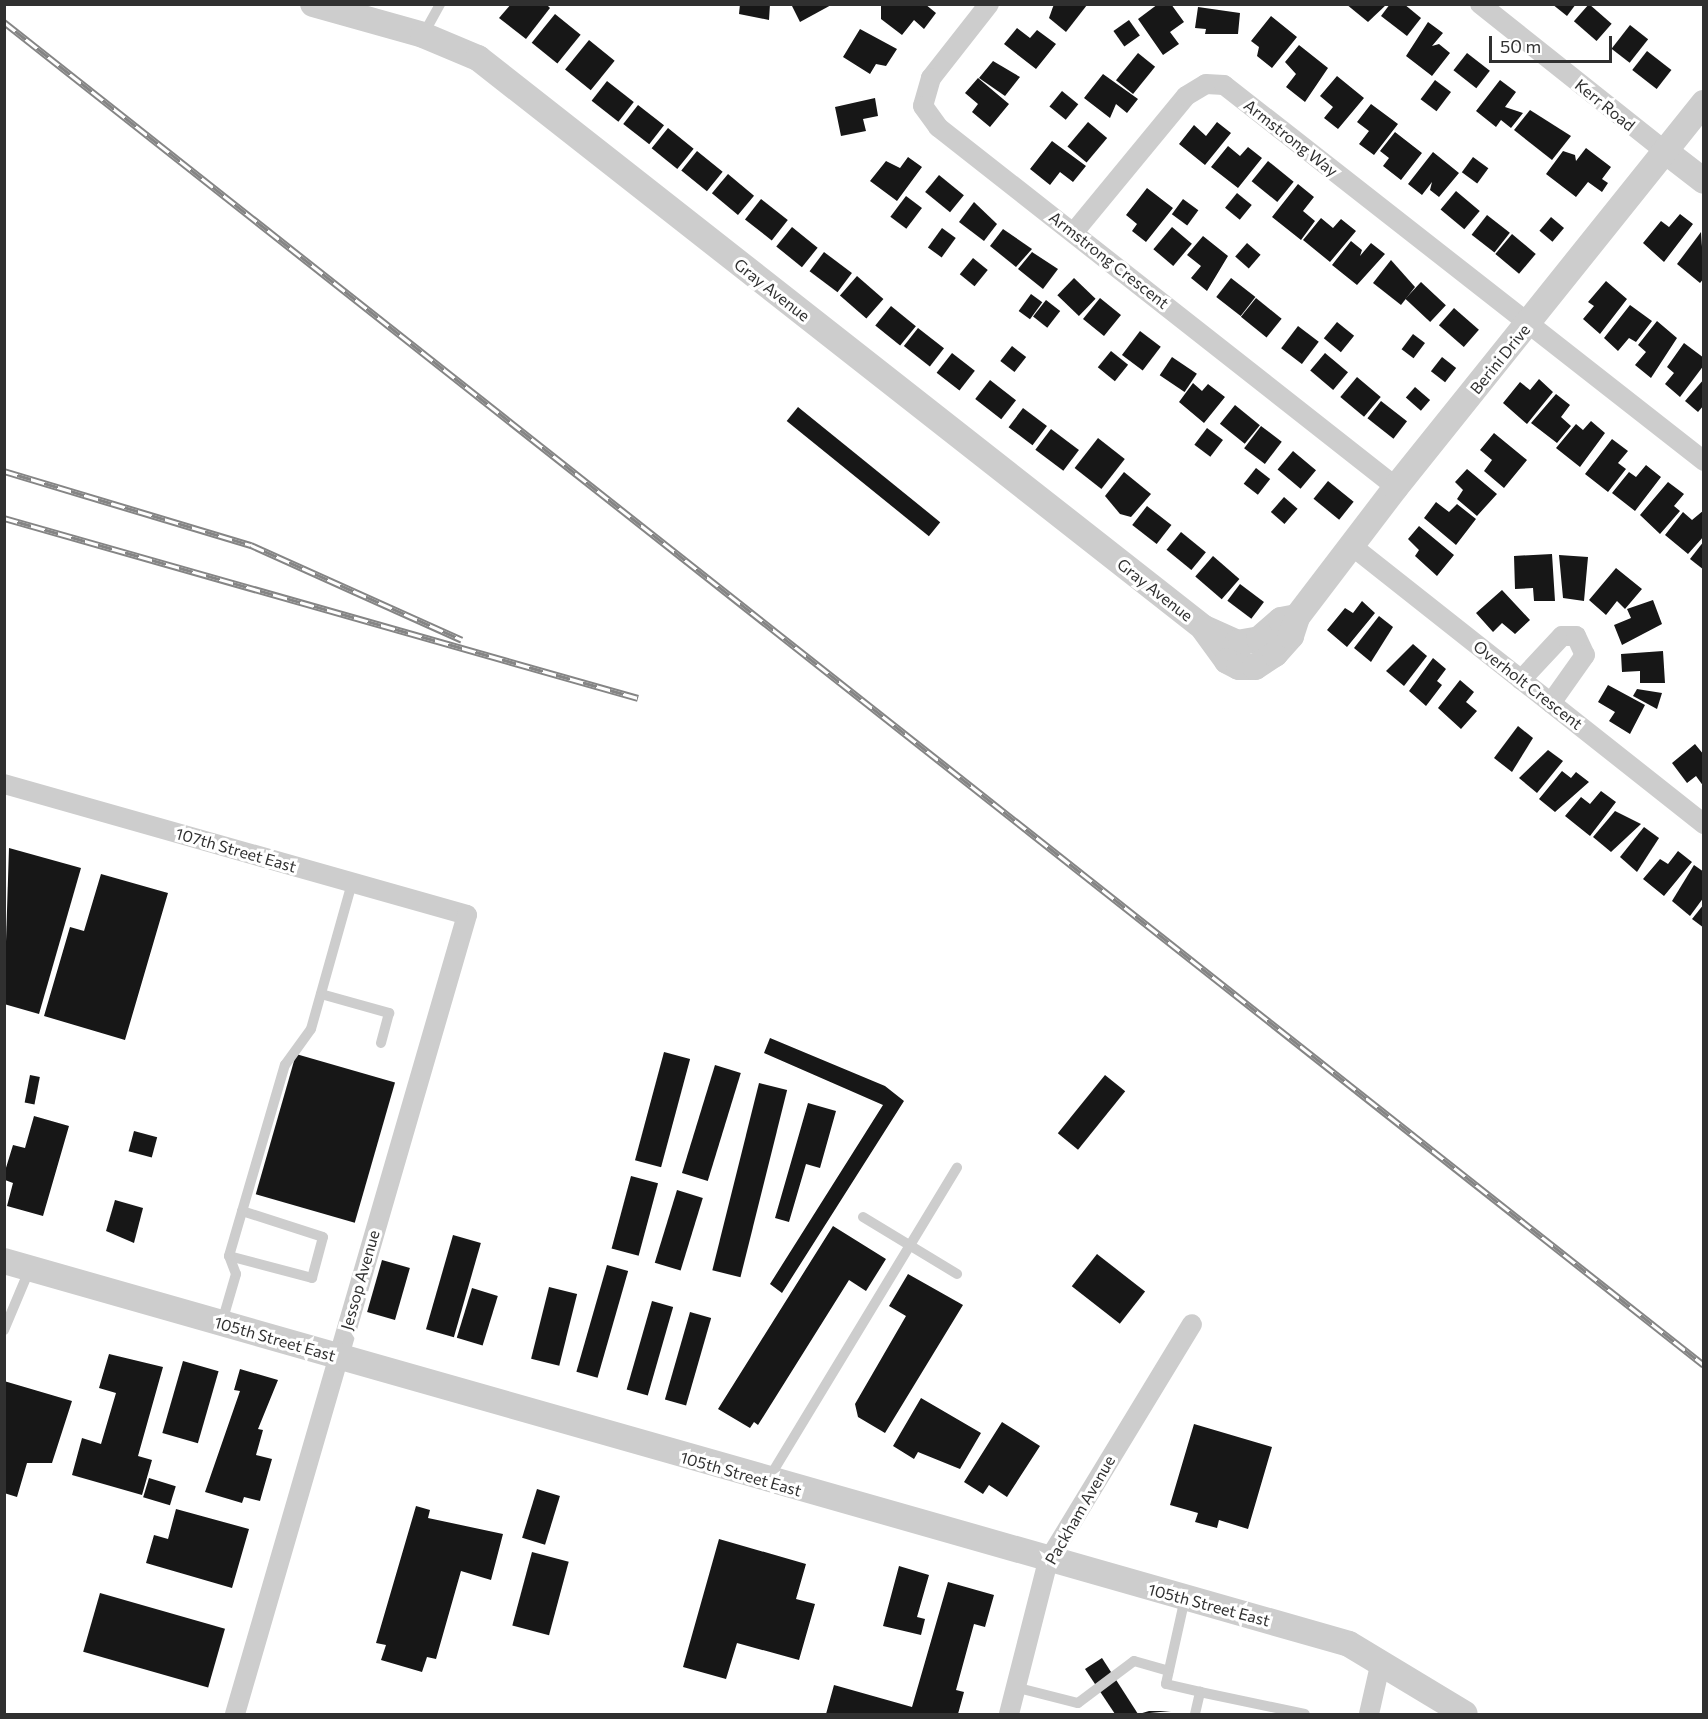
<!DOCTYPE html>
<html>
<head>
<meta charset="utf-8">
<style>
  body { margin:0 }
  #map { position:relative; width:1708px; height:1719px; overflow:hidden; background:#fff; font-family:Commissioner,sans-serif }
  div>[style] { position:absolute }
  .building>* { inset:0; background:#171717; transform-origin:0 0 }
  .service>* { height:10px; margin:-5px; padding:0 5px; transform-origin:5px; border-radius:5px; background:#cdcdcd }
  .minor>* { height:20px; margin:-10px; padding:0 10px; transform-origin:10px; border-radius:10px; background:#cdcdcd }
  .tertiary>* { height:26px; margin:-13px; padding:0 13px; transform-origin:13px; border-radius:13px; background:#cdcdcd }
  .rail>* { height:7px; margin-top:-3.5px; transform-origin:0; background:repeating-linear-gradient(90deg,#fff 0 14px,#858585 0 28px); box-sizing:border-box; border-block:2px solid #858585 }
  span { translate:-50% -50%; white-space:nowrap; text-align:center; line-height:1.15; -webkit-text-stroke:6px #fff; paint-order:stroke }
  .street-label { font-size:16px; color:#303030 }
  .frame { position:absolute; inset:0; border:6px solid #303030; pointer-events:none }
  .scale { position:absolute; left:1489px; top:36px; width:123px; height:27px; box-sizing:border-box; border:3px solid #303030; border-top:0; padding-left:8px; font-size:18px; line-height:21px; white-space:nowrap; color:#303030; -webkit-text-stroke:4px #fff; paint-order:stroke }
</style>
</head>
<body>
<div id="map">
  <div class="building">
    <i style="clip-path:polygon(511px 4px,546px 4px,550px 8px,526px 39px,499px 18px)"></i>
    <i style="clip-path:polygon(740px 4px,770px 4px,769px 20px,739px 14px)"></i>
    <i style="clip-path:polygon(791px 4px,833px 4px,800px 22px)"></i>
    <i style="clip-path:polygon(881px 4px,925px 4px,936px 13px,924px 29px,914px 20px,902px 35px,881px 19px)"></i>
    <i style="clip-path:polygon(1054px 4px,1085px 4px,1087px 5px,1066px 32px,1049px 18px)"></i>
    <i style="clip-path:polygon(1158px 4px,1171px 4px,1184px 22px,1170px 32px,1179px 44px,1163px 55px,1138px 19px)"></i>
    <i style="clip-path:polygon(1346px 4px,1387px 4px,1368px 22px)"></i>
    <i style="clip-path:polygon(1390px 4px,1404px 4px,1421px 18px,1407px 36px,1381px 16px)"></i>
    <i style="clip-path:polygon(1552px 4px,1576px 4px,1567px 16px)"></i>
    <i style="left:1589px;top:4px;width:30px;height:23px;rotate:41deg"></i>
    <i style="clip-path:polygon(1198px 7px,1240px 13px,1238px 34px,1205px 34px,1206px 29px,1195px 28px)"></i>
    <i style="left:555px;top:14px;width:33px;height:37px;rotate:39deg"></i>
    <i style="clip-path:polygon(1271px 16px,1297px 37px,1272px 68px,1257px 56px,1259px 47px,1251px 41px)"></i>
    <i style="left:1129px;top:20px;width:19px;height:19px;rotate:55deg"></i>
    <i style="clip-path:polygon(1428px 22px,1443px 33px,1432px 46px,1439px 44px,1450px 53px,1432px 76px,1406px 56px)"></i>
    <i style="left:1630px;top:25px;width:23px;height:30px;rotate:38deg"></i>
    <i style="clip-path:polygon(1017px 28px,1030px 38px,1037px 30px,1056px 44px,1036px 69px,1004px 44px)"></i>
    <i style="clip-path:polygon(860px 29px,897px 49px,886px 66px,876px 64px,870px 74px,843px 57px)"></i>
    <i style="left:589px;top:40px;width:33px;height:38px;rotate:39deg"></i>
    <i style="clip-path:polygon(1299px 45px,1328px 68px,1305px 102px,1286px 87px,1296px 74px,1285px 62px)"></i>
    <i style="left:1647px;top:51px;width:31px;height:24px;rotate:38deg"></i>
    <i style="left:1138px;top:53px;width:22px;height:35px;rotate:39deg"></i>
    <i style="left:1467px;top:53px;width:29px;height:22px;rotate:38deg"></i>
    <i style="clip-path:polygon(993px 61px,1020px 77px,1005px 96px,979px 78px)"></i>
    <i style="clip-path:polygon(1103px 74px,1138px 99px,1127px 113px,1116px 104px,1110px 118px,1084px 98px)"></i>
    <i style="clip-path:polygon(1337px 76px,1364px 98px,1338px 129px,1324px 118px,1333px 107px,1320px 96px)"></i>
    <i style="clip-path:polygon(978px 78px,1009px 104px,990px 127px,972px 112px,978px 104px,965px 93px)"></i>
    <i style="left:1435px;top:80px;width:20px;height:24px;rotate:37deg"></i>
    <i style="clip-path:polygon(1500px 80px,1516px 92px,1505px 107px,1523px 113px,1511px 128px,1501px 120px,1496px 127px,1476px 111px)"></i>
    <i style="left:607px;top:81px;width:34px;height:25px;rotate:38deg"></i>
    <i style="left:1062px;top:91px;width:21px;height:20px;rotate:39deg"></i>
    <i style="clip-path:polygon(875px 98px,878px 116px,863px 119px,866px 131px,841px 136px,835px 107px)"></i>
    <i style="clip-path:polygon(1371px 104px,1398px 124px,1374px 155px,1359px 144px,1369px 131px,1357px 122px)"></i>
    <i style="left:638px;top:105px;width:33px;height:24px;rotate:38deg"></i>
    <i style="clip-path:polygon(1530px 110px,1571px 136px,1552px 160px,1514px 130px)"></i>
    <i style="left:1088px;top:122px;width:25px;height:32px;rotate:40deg"></i>
    <i style="clip-path:polygon(1217px 122px,1231px 133px,1205px 165px,1179px 144px,1194px 125px,1206px 136px)"></i>
    <i style="left:668px;top:128px;width:33px;height:26px;rotate:39deg"></i>
    <i style="clip-path:polygon(1395px 132px,1422px 153px,1401px 180px,1383px 166px,1389px 158px,1380px 151px)"></i>
    <i style="clip-path:polygon(1052px 141px,1086px 166px,1073px 182px,1060px 172px,1050px 185px,1030px 169px)"></i>
    <i style="clip-path:polygon(1228px 146px,1240px 156px,1248px 147px,1262px 158px,1238px 188px,1211px 167px)"></i>
    <i style="clip-path:polygon(1586px 148px,1611px 167px,1602px 179px,1608px 183px,1602px 192px,1588px 182px,1576px 197px,1546px 174px,1563px 151px,1575px 155px,1576px 161px)"></i>
    <i style="left:697px;top:151px;width:33px;height:25px;rotate:39deg"></i>
    <i style="clip-path:polygon(1433px 152px,1459px 173px,1439px 197px,1430px 190px,1432px 182px,1422px 195px,1408px 184px)"></i>
    <i style="clip-path:polygon(908px 157px,922px 167px,897px 201px,870px 181px,886px 161px,900px 168px)"></i>
    <i style="left:1473px;top:157px;width:19px;height:19px;rotate:36deg"></i>
    <i style="left:1268px;top:161px;width:33px;height:26px;rotate:39deg"></i>
    <i style="left:728px;top:174px;width:34px;height:25px;rotate:40deg"></i>
    <i style="left:939px;top:175px;width:32px;height:22px;rotate:39deg"></i>
    <i style="clip-path:polygon(1298px 184px,1314px 197px,1303px 211px,1315px 221px,1301px 240px,1272px 217px)"></i>
    <i style="clip-path:polygon(1147px 188px,1173px 208px,1146px 242px,1132px 231px,1137px 224px,1126px 215px)"></i>
    <i style="left:1456px;top:191px;width:31px;height:24px;rotate:40deg"></i>
    <i style="left:1237px;top:193px;width:19px;height:19px;rotate:39deg"></i>
    <i style="left:906px;top:196px;width:20px;height:26px;rotate:37deg"></i>
    <i style="left:761px;top:199px;width:34px;height:26px;rotate:38deg"></i>
    <i style="left:1183px;top:199px;width:19px;height:19px;rotate:36deg"></i>
    <i style="clip-path:polygon(974px 202px,997px 224px,984px 241px,959px 222px)"></i>
    <i style="clip-path:polygon(1680px 214px,1693px 224px,1664px 262px,1643px 243px,1661px 221px,1669px 227px)"></i>
    <i style="left:1487px;top:215px;width:29px;height:25px;rotate:38deg"></i>
    <i style="left:1551px;top:217px;width:17px;height:18px;rotate:40deg"></i>
    <i style="clip-path:polygon(1321px 218px,1333px 228px,1341px 219px,1356px 231px,1330px 262px,1303px 240px)"></i>
    <i style="left:792px;top:227px;width:33px;height:25px;rotate:39deg"></i>
    <i style="left:1172px;top:227px;width:26px;height:29px;rotate:40deg"></i>
    <i style="left:942px;top:228px;width:17px;height:24px;rotate:36deg"></i>
    <i style="clip-path:polygon(1003px 229px,1032px 249px,1016px 267px,990px 246px)"></i>
    <i style="clip-path:polygon(1701px 232px,1704px 278px,1700px 283px,1677px 264px)"></i>
    <i style="left:1512px;top:234px;width:31px;height:26px;rotate:40deg"></i>
    <i style="clip-path:polygon(1203px 236px,1228px 256px,1207px 291px,1191px 278px,1201px 266px,1187px 255px)"></i>
    <i style="clip-path:polygon(1351px 241px,1362px 250px,1360px 256px,1371px 243px,1385px 254px,1357px 285px,1332px 265px)"></i>
    <i style="left:1247px;top:243px;width:18px;height:18px;rotate:41deg"></i>
    <i style="left:824px;top:252px;width:35px;height:24px;rotate:37deg"></i>
    <i style="clip-path:polygon(1032px 252px,1058px 269px,1043px 289px,1018px 269px)"></i>
    <i style="left:973px;top:258px;width:19px;height:21px;rotate:39deg"></i>
    <i style="clip-path:polygon(1391px 260px,1415px 287px,1401px 305px,1373px 283px)"></i>
    <i style="left:857px;top:276px;width:35px;height:26px;rotate:41deg"></i>
    <i style="left:1074px;top:278px;width:30px;height:24px;rotate:44deg"></i>
    <i style="left:1231px;top:278px;width:31px;height:24px;rotate:38deg"></i>
    <i style="clip-path:polygon(1606px 281px,1627px 299px,1600px 334px,1583px 319px,1594px 306px,1588px 302px)"></i>
    <i style="left:1421px;top:282px;width:34px;height:23px;rotate:43deg"></i>
    <i style="left:1031px;top:294px;width:14px;height:21px;rotate:36deg"></i>
    <i style="left:1100px;top:298px;width:27px;height:27px;rotate:39deg"></i>
    <i style="left:1256px;top:298px;width:33px;height:24px;rotate:39deg"></i>
    <i style="left:1046px;top:300px;width:18px;height:21px;rotate:38deg"></i>
    <i style="clip-path:polygon(1630px 305px,1652px 321px,1636px 342px,1629px 338px,1618px 351px,1604px 338px)"></i>
    <i style="left:891px;top:306px;width:32px;height:25px;rotate:39deg"></i>
    <i style="left:1454px;top:308px;width:33px;height:23px;rotate:41deg"></i>
    <i style="clip-path:polygon(1657px 321px,1677px 338px,1651px 378px,1635px 365px,1646px 352px,1638px 345px)"></i>
    <i style="left:1337px;top:322px;width:22px;height:21px;rotate:39deg"></i>
    <i style="left:1298px;top:326px;width:26px;height:28px;rotate:37deg"></i>
    <i style="left:918px;top:328px;width:33px;height:23px;rotate:38deg"></i>
    <i style="left:1140px;top:331px;width:26px;height:30px;rotate:37deg"></i>
    <i style="left:1413px;top:334px;width:15px;height:19px;rotate:37deg"></i>
    <i style="clip-path:polygon(1684px 343px,1704px 358px,1704px 365px,1680px 397px,1665px 384px,1674px 373px,1667px 367px)"></i>
    <i style="left:1012px;top:346px;width:18px;height:19px;rotate:38deg"></i>
    <i style="left:1111px;top:351px;width:22px;height:21px;rotate:39deg"></i>
    <i style="left:952px;top:353px;width:29px;height:25px;rotate:38deg"></i>
    <i style="left:1325px;top:353px;width:30px;height:23px;rotate:40deg"></i>
    <i style="left:1172px;top:357px;width:30px;height:22px;rotate:34deg"></i>
    <i style="left:1442px;top:357px;width:18px;height:18px;rotate:38deg"></i>
    <i style="left:1357px;top:377px;width:31px;height:26px;rotate:40deg"></i>
    <i style="clip-path:polygon(1539px 379px,1553px 392px,1527px 424px,1503px 403px,1520px 382px,1530px 390px)"></i>
    <i style="clip-path:polygon(1704px 379px,1704px 405px,1698px 412px,1685px 401px)"></i>
    <i style="left:990px;top:380px;width:33px;height:24px;rotate:38deg"></i>
    <i style="clip-path:polygon(1193px 383px,1202px 391px,1208px 384px,1225px 397px,1204px 423px,1179px 402px)"></i>
    <i style="left:1415px;top:387px;width:20px;height:14px;rotate:41deg"></i>
    <i style="clip-path:polygon(1556px 394px,1570px 405px,1561px 417px,1571px 426px,1557px 443px,1531px 423px)"></i>
    <i style="left:1381px;top:401px;width:33px;height:22px;rotate:38deg"></i>
    <i style="left:1235px;top:405px;width:32px;height:24px;rotate:39deg"></i>
    <i style="left:798px;top:407px;width:183px;height:18px;rotate:39deg"></i>
    <i style="left:1023px;top:408px;width:30px;height:24px;rotate:37deg"></i>
    <i style="clip-path:polygon(1591px 421px,1605px 433px,1580px 467px,1556px 448px,1576px 424px,1583px 430px)"></i>
    <i style="left:1261px;top:426px;width:26px;height:28px;rotate:37deg"></i>
    <i style="left:1207px;top:428px;width:20px;height:21px;rotate:37deg"></i>
    <i style="left:1051px;top:429px;width:35px;height:26px;rotate:37deg"></i>
    <i style="clip-path:polygon(1494px 433px,1527px 460px,1504px 488px,1484px 471px,1492px 460px,1480px 450px)"></i>
    <i style="left:1098px;top:438px;width:34px;height:38px;rotate:38deg"></i>
    <i style="clip-path:polygon(1612px 439px,1628px 451px,1618px 463px,1626px 469px,1608px 492px,1585px 474px)"></i>
    <i style="left:1293px;top:451px;width:30px;height:24px;rotate:40deg"></i>
    <i style="clip-path:polygon(1646px 465px,1661px 477px,1635px 511px,1612px 493px,1629px 472px,1636px 477px)"></i>
    <i style="left:1256px;top:468px;width:18px;height:20px;rotate:38deg"></i>
    <i style="clip-path:polygon(1467px 469px,1497px 494px,1477px 516px,1457px 499px,1463px 490px,1455px 482px)"></i>
    <i style="clip-path:polygon(1124px 472px,1151px 494px,1131px 517px,1120px 514px,1105px 496px)"></i>
    <i style="left:1328px;top:481px;width:33px;height:23px;rotate:39deg"></i>
    <i style="clip-path:polygon(1668px 482px,1684px 494px,1674px 506px,1680px 511px,1660px 534px,1640px 515px)"></i>
    <i style="left:1284px;top:497px;width:18px;height:20px;rotate:41deg"></i>
    <i style="clip-path:polygon(1436px 502px,1449px 512px,1457px 504px,1476px 519px,1456px 545px,1424px 518px)"></i>
    <i style="left:1147px;top:506px;width:31px;height:24px;rotate:38deg"></i>
    <i style="clip-path:polygon(1704px 510px,1704px 536px,1688px 554px,1665px 535px,1683px 512px,1692px 520px)"></i>
    <i style="clip-path:polygon(1419px 526px,1454px 555px,1437px 576px,1415px 556px,1419px 550px,1408px 539px)"></i>
    <i style="left:1181px;top:532px;width:32px;height:23px;rotate:39deg"></i>
    <i style="clip-path:polygon(1704px 541px,1704px 570px,1690px 559px)"></i>
    <i style="clip-path:polygon(1552px 554px,1555px 601px,1534px 601px,1533px 588px,1515px 589px,1514px 556px)"></i>
    <i style="clip-path:polygon(1559px 555px,1588px 557px,1584px 601px,1563px 598px)"></i>
    <i style="left:1213px;top:556px;width:35px;height:27px;rotate:41deg"></i>
    <i style="clip-path:polygon(1616px 568px,1642px 589px,1625px 609px,1617px 601px,1606px 615px,1589px 600px)"></i>
    <i style="left:1240px;top:584px;width:30px;height:21px;rotate:37deg"></i>
    <i style="clip-path:polygon(1502px 590px,1530px 620px,1515px 634px,1502px 623px,1493px 632px,1476px 613px)"></i>
    <i style="clip-path:polygon(1653px 600px,1662px 624px,1622px 645px,1614px 625px,1631px 618px,1627px 609px)"></i>
    <i style="clip-path:polygon(1362px 601px,1375px 613px,1347px 647px,1327px 630px,1345px 608px,1353px 613px)"></i>
    <i style="clip-path:polygon(1379px 616px,1393px 627px,1371px 662px,1354px 648px)"></i>
    <i style="clip-path:polygon(1413px 644px,1427px 656px,1404px 686px,1386px 671px)"></i>
    <i style="clip-path:polygon(1663px 651px,1665px 683px,1640px 683px,1640px 671px,1622px 672px,1621px 654px)"></i>
    <i style="clip-path:polygon(1433px 658px,1446px 669px,1437px 681px,1442px 685px,1426px 706px,1409px 691px)"></i>
    <i style="clip-path:polygon(1460px 680px,1474px 692px,1466px 702px,1477px 711px,1461px 729px,1438px 708px)"></i>
    <i style="clip-path:polygon(1608px 685px,1645px 705px,1630px 734px,1609px 721px,1615px 712px,1598px 702px)"></i>
    <i style="clip-path:polygon(1637px 689px,1662px 693px,1657px 709px,1633px 696px)"></i>
    <i style="clip-path:polygon(1518px 726px,1533px 738px,1512px 772px,1494px 758px)"></i>
    <i style="clip-path:polygon(1695px 744px,1704px 755px,1704px 787px,1696px 776px,1687px 783px,1672px 763px)"></i>
    <i style="clip-path:polygon(1548px 750px,1563px 761px,1537px 793px,1519px 778px)"></i>
    <i style="clip-path:polygon(1562px 771px,1571px 778px,1576px 772px,1589px 782px,1555px 812px,1539px 799px)"></i>
    <i style="clip-path:polygon(1601px 791px,1616px 802px,1590px 836px,1565px 816px,1581px 797px,1590px 804px)"></i>
    <i style="clip-path:polygon(1615px 811px,1641px 824px,1611px 852px,1593px 837px)"></i>
    <i style="clip-path:polygon(1644px 827px,1659px 838px,1637px 872px,1620px 857px)"></i>
    <i style="clip-path:polygon(9px 848px,81px 868px,39px 1014px,4px 1004px)"></i>
    <i style="clip-path:polygon(1678px 851px,1692px 862px,1664px 896px,1643px 879px,1660px 859px,1668px 864px)"></i>
    <i style="clip-path:polygon(1694px 865px,1704px 872px,1704px 897px,1690px 916px,1672px 901px)"></i>
    <i style="clip-path:polygon(101px 874px,168px 893px,125px 1040px,44px 1016px,70px 927px,84px 931px)"></i>
    <i style="clip-path:polygon(1704px 904px,1704px 928px,1692px 919px)"></i>
    <i style="clip-path:polygon(770px 1038px,885px 1086px,904px 1101px,782px 1293px,770px 1284px,883px 1105px,764px 1053px)"></i>
    <i style="left:664px;top:1052px;width:27px;height:112px;rotate:15deg"></i>
    <i style="left:296px;top:1054px;width:103px;height:146px;rotate:16deg"></i>
    <i style="left:715px;top:1065px;width:27px;height:113px;rotate:17deg"></i>
    <i style="left:30px;top:1075px;width:10px;height:28px;rotate:11deg"></i>
    <i style="left:1105px;top:1075px;width:26px;height:75px;rotate:39deg"></i>
    <i style="left:759px;top:1083px;width:29px;height:193px;rotate:14deg"></i>
    <i style="clip-path:polygon(808px 1103px,836px 1111px,820px 1168px,806px 1164px,789px 1222px,775px 1218px)"></i>
    <i style="clip-path:polygon(34px 1116px,69px 1126px,43px 1216px,7px 1206px,13px 1183px,5px 1180px,5px 1171px,13px 1145px,25px 1148px)"></i>
    <i style="left:134px;top:1131px;width:24px;height:21px;rotate:15deg"></i>
    <i style="left:631px;top:1176px;width:28px;height:75px;rotate:15deg"></i>
    <i style="left:677px;top:1190px;width:27px;height:76px;rotate:17deg"></i>
    <i style="clip-path:polygon(115px 1200px,143px 1208px,134px 1243px,106px 1231px)"></i>
    <i style="clip-path:polygon(833px 1226px,886px 1259px,866px 1291px,849px 1280px,758px 1425px,754px 1422px,750px 1428px,718px 1409px)"></i>
    <i style="left:453px;top:1235px;width:29px;height:98px;rotate:16deg"></i>
    <i style="left:1097px;top:1254px;width:61px;height:41px;rotate:38deg"></i>
    <i style="left:382px;top:1260px;width:29px;height:54px;rotate:16deg"></i>
    <i style="left:607px;top:1265px;width:22px;height:111px;rotate:16deg"></i>
    <i style="clip-path:polygon(908px 1274px,963px 1305px,885px 1433px,858px 1417px,855px 1404px,906px 1316px,889px 1306px)"></i>
    <i style="left:549px;top:1287px;width:29px;height:74px;rotate:14deg"></i>
    <i style="left:472px;top:1288px;width:27px;height:52px;rotate:17deg"></i>
    <i style="left:652px;top:1301px;width:22px;height:92px;rotate:16deg"></i>
    <i style="left:690px;top:1312px;width:22px;height:91px;rotate:16deg"></i>
    <i style="clip-path:polygon(109px 1354px,163px 1367px,138px 1456px,152px 1460px,142px 1495px,72px 1475px,82px 1438px,101px 1444px,116px 1393px,99px 1388px)"></i>
    <i style="left:183px;top:1361px;width:37px;height:75px;rotate:16deg"></i>
    <i style="clip-path:polygon(240px 1369px,278px 1380px,258px 1429px,263px 1430px,256px 1455px,272px 1459px,260px 1501px,244px 1497px,242px 1503px,205px 1492px,240px 1391px,234px 1390px)"></i>
    <i style="clip-path:polygon(4px 1381px,72px 1401px,52px 1463px,27px 1463px,17px 1497px,4px 1493px)"></i>
    <i style="clip-path:polygon(921px 1398px,981px 1433px,960px 1469px,918px 1452px,914px 1459px,893px 1446px)"></i>
    <i style="clip-path:polygon(1002px 1422px,1040px 1446px,1007px 1497px,989px 1485px,983px 1494px,964px 1482px)"></i>
    <i style="clip-path:polygon(1194px 1424px,1272px 1447px,1248px 1529px,1219px 1520px,1217px 1528px,1195px 1522px,1198px 1513px,1170px 1505px)"></i>
    <i style="left:149px;top:1478px;width:28px;height:20px;rotate:17deg"></i>
    <i style="left:537px;top:1489px;width:24px;height:51px;rotate:17deg"></i>
    <i style="clip-path:polygon(416px 1506px,430px 1510px,428px 1518px,503px 1534px,491px 1580px,461px 1571px,436px 1659px,427px 1657px,422px 1672px,381px 1660px,386px 1645px,376px 1643px)"></i>
    <i style="clip-path:polygon(176px 1509px,249px 1529px,232px 1588px,146px 1563px,154px 1535px,168px 1539px)"></i>
    <i style="clip-path:polygon(719px 1539px,806px 1564px,796px 1599px,815px 1604px,799px 1660px,737px 1643px,726px 1679px,683px 1667px)"></i>
    <i style="left:532px;top:1552px;width:38px;height:76px;rotate:15deg"></i>
    <i style="clip-path:polygon(899px 1566px,929px 1575px,917px 1617px,925px 1619px,921px 1635px,883px 1626px)"></i>
    <i style="clip-path:polygon(948px 1582px,994px 1595px,985px 1627px,974px 1624px,956px 1690px,964px 1692px,958px 1714px,826px 1714px,834px 1685px,912px 1707px)"></i>
    <i style="left:100px;top:1593px;width:130px;height:61px;rotate:16deg"></i>
    <i style="clip-path:polygon(1102px 1658px,1138px 1714px,1115px 1714px,1085px 1669px)"></i>
    <i style="clip-path:polygon(1149px 1711px,1171px 1711px,1139px 1714px)"></i>
  </div>
  <div class="service">
    <i style="left:423px;top:35px;width:35px;rotate:-61deg"></i>
    <i style="left:321px;top:994px;width:71px;rotate:15.6deg"></i>
    <i style="left:389px;top:1013px;width:31px;rotate:105deg"></i>
    <i style="left:863px;top:1217px;width:110px;rotate:31.2deg"></i>
    <i style="left:229px;top:1256px;width:86px;rotate:14.8deg"></i>
    <i style="left:312px;top:1278px;width:42px;rotate:-75deg"></i>
    <i style="left:323px;top:1237px;width:85px;rotate:-162.2deg"></i>
    <i style="left:222px;top:1322px;width:50px;rotate:-73.7deg"></i>
    <i style="left:236px;top:1274px;width:19px;rotate:-111deg"></i>
    <i style="left:229px;top:1256px;width:199px;rotate:-73.7deg"></i>
    <i style="left:285px;top:1065px;width:44px;rotate:-54.2deg"></i>
    <i style="left:311px;top:1029px;width:152px;rotate:-74.3deg"></i>
    <i style="left:4px;top:1330px;width:67px;rotate:-67.2deg"></i>
    <i style="left:769px;top:1478px;width:363px;rotate:-58.8deg"></i>
    <i style="left:1185px;top:1598px;width:88px;rotate:102.5deg"></i>
    <i style="left:1166px;top:1684px;width:35px;rotate:13deg"></i>
    <i style="left:1015px;top:1687px;width:65px;rotate:14.3deg"></i>
    <i style="left:1078px;top:1703px;width:70px;rotate:-36.9deg"></i>
    <i style="left:1134px;top:1661px;width:36px;rotate:16deg"></i>
    <i style="left:1195px;top:1714px;width:23px;rotate:-77deg"></i>
    <i style="left:1200px;top:1692px;width:107px;rotate:11.8deg"></i>
  </div>
  <div class="minor">
    <i style="left:989px;top:4px;width:94px;rotate:128.1deg"></i>
    <i style="left:931px;top:78px;width:29px;rotate:106deg"></i>
    <i style="left:923px;top:106px;width:26px;rotate:54deg"></i>
    <i style="left:938px;top:127px;width:583px;rotate:38.17deg"></i>
    <i style="left:1480px;top:4px;width:236px;rotate:38.5deg"></i>
    <i style="left:1074px;top:232px;width:176px;rotate:-50.5deg"></i>
    <i style="left:1186px;top:96px;width:23px;rotate:-31deg"></i>
    <i style="left:1206px;top:84px;width:18px;rotate:3deg"></i>
    <i style="left:1224px;top:85px;width:610px;rotate:38.07deg"></i>
    <i style="left:1352px;top:546px;width:449px;rotate:38.3deg"></i>
    <i style="left:1521px;top:680px;width:60px;rotate:-47deg"></i>
    <i style="left:1562px;top:636px;width:14px"></i>
    <i style="left:1576px;top:636px;width:21px;rotate:65deg"></i>
    <i style="left:1585px;top:655px;width:59px;rotate:125.3deg"></i>
    <i style="left:4px;top:784px;width:481px;rotate:15.8deg"></i>
    <i style="left:467px;top:915px;width:832px;rotate:106.19deg"></i>
    <i style="left:1009px;top:1714px;width:158px;rotate:-75.7deg"></i>
    <i style="left:1048px;top:1561px;width:277px;rotate:-58.7deg"></i>
    <i style="left:1369px;top:1714px;width:54px;rotate:-77.2deg"></i>
  </div>
  <div class="tertiary">
    <i style="left:313px;top:4px;width:114px;rotate:15.7deg"></i>
    <i style="left:423px;top:35px;width:60px;rotate:22.7deg"></i>
    <i style="left:478px;top:58px;width:923px;rotate:38.14deg"></i>
    <i style="left:1204px;top:628px;width:36px;rotate:24deg"></i>
    <i style="left:1237px;top:643px;width:22px;rotate:-10deg"></i>
    <i style="left:1259px;top:639px;width:29px;rotate:-41deg"></i>
    <i style="left:1281px;top:620px;width:16px;rotate:-11deg"></i>
    <i style="left:1665px;top:151px;width:49px;rotate:37.6deg"></i>
    <i style="left:1204px;top:629px;width:39px;rotate:54deg"></i>
    <i style="left:1227px;top:661px;width:13px;rotate:27deg"></i>
    <i style="left:1239px;top:667px;width:16px"></i>
    <i style="left:1255px;top:667px;width:24px;rotate:-33deg"></i>
    <i style="left:1275px;top:654px;width:24px;rotate:-48deg"></i>
    <i style="left:1291px;top:636px;width:20px;rotate:-72deg"></i>
    <i style="left:1297px;top:617px;width:163px;rotate:-52.7deg"></i>
    <i style="left:1396px;top:487px;width:492px;rotate:-51.3deg"></i>
    <i style="left:4px;top:1261px;width:1398px;rotate:15.89deg"></i>
    <i style="left:1349px;top:1644px;width:135px;rotate:31.1deg"></i>
  </div>
  <div class="rail">
    <i style="left:4px;top:22px;width:2166px;rotate:38.31deg"></i>
    <i style="left:4px;top:471px;width:258px;rotate:16.7deg"></i>
    <i style="left:251px;top:545px;width:231px;rotate:24.2deg"></i>
    <i style="left:4px;top:518px;width:659px;rotate:15.85deg"></i>
  </div>
  <div class="street-label">
    <span style="left:1605px;top:105px;rotate:39deg">Kerr Road</span>
    <span style="left:1291px;top:138px;rotate:38deg">Armstrong Way</span>
    <span style="left:1109px;top:260px;rotate:38deg">Armstrong Crescent</span>
    <span style="left:772px;top:290px;rotate:38deg">Gray Avenue</span>
    <span style="left:1500px;top:359px;rotate:-51deg">Berini Drive</span>
    <span style="left:1155px;top:590px;rotate:38deg">Gray Avenue</span>
    <span style="left:1528px;top:685px;rotate:38deg">Overholt Crescent</span>
    <span style="left:236px;top:850px;rotate:16deg">107th Street East</span>
    <span style="left:360px;top:1280px;rotate:-74deg">Jessop Avenue</span>
    <span style="left:275px;top:1339px;rotate:16deg">105th Street East</span>
    <span style="left:741px;top:1474px;rotate:16deg">105th Street East</span>
    <span style="left:1080px;top:1510px;rotate:-60deg">Packham Avenue</span>
    <span style="left:1209px;top:1605px;rotate:15deg">105th Street East</span>
  </div>
  <div class="frame"></div>
  <div class="scale">50 m</div>
</div>
</body>
</html>
